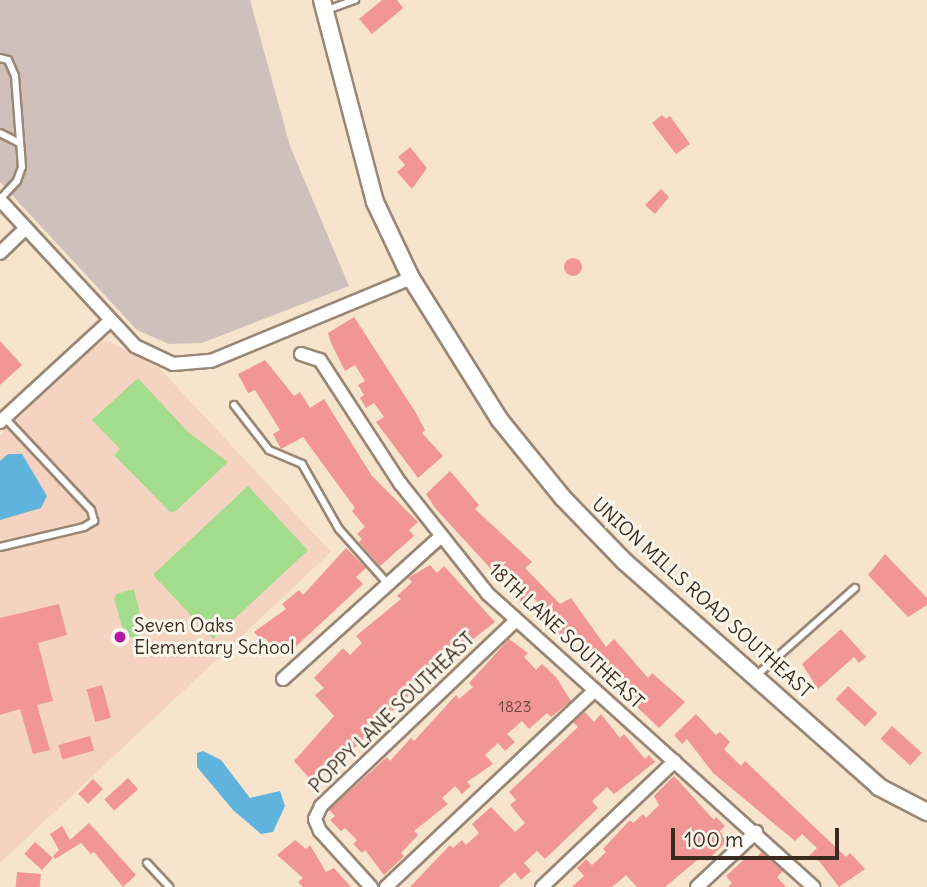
<!DOCTYPE html>
<html>
<head>
<meta charset="utf-8">
<style>
  body { margin:0 }
  #map { position:relative; width:927px; height:887px; overflow:hidden; background:#f7e4cd; font-family:Delius,sans-serif }
  div>[style] { position:absolute }
  .built>* { inset:0; background:#f4d3c0 }
  .industrial>* { inset:0; background:#d0c0bc }
  .green>* { inset:0; background:#a4dc8e; transform-origin:0 0 }
  .water>* { inset:0; background:#60b3dc }
  .building>* { inset:0; background:#f19695; transform-origin:0 0 }
  .round { border-radius:50% }
  .roads { filter:drop-shadow(2px 0 #998776) drop-shadow(-2px 0 #998776) drop-shadow(0 2px #998776) drop-shadow(0 -2px #998776) }
  .service>* { height:6px; margin:-3px; padding:0 3px; transform-origin:3px; border-radius:3px; background:#fff }
  .minor>* { height:12px; margin:-6px; padding:0 6px; transform-origin:6px; border-radius:6px; background:#fff }
  .tertiary>* { height:16px; margin:-8px; padding:0 8px; transform-origin:8px; border-radius:8px; background:#fff }
  .dots>* { width:19px; height:19px; translate:-50% -50%; box-sizing:border-box; border:4px solid #fbf7ec; border-radius:50% }
  span { translate:-50% -50%; white-space:nowrap; text-align:center; line-height:1.15; -webkit-text-stroke:6px #fbf7ec; paint-order:stroke }
  .number-label { font-size:16px; color:#68453c }
  .number-label span { -webkit-text-stroke-width:0 }
  .street-label { font-size:19px; color:#3b2a1e }
  .poi-label { font-size:19px; color:#3b2a1e }
  .left { translate:0 -50%; text-align:left }
  .scale { position:absolute; left:671px; top:828px; width:168px; height:32px; box-sizing:border-box; border:4px solid #3b2a1e; border-top:0; padding-left:9px; font-size:21px; line-height:24px; white-space:nowrap; color:#3b2a1e; -webkit-text-stroke:5px #fbf7ec; paint-order:stroke }
</style>
</head>
<body>
<div id="map">
  <div class="built">
    <i style="clip-path:polygon(109px 341px,161px 370px,331px 552px,0 863px,0 435px,100px 342px)"></i>
  </div>
  <div class="industrial">
    <i style="clip-path:polygon(0 0,250px 0,290px 146px,349px 286px,202px 343px,169px 344px,137px 330px,0 182px)"></i>
  </div>
  <div class="green">
    <i style="clip-path:polygon(138px 378px,188px 432px,228px 462px,176px 511px,170px 512px,114px 455px,120px 449px,92px 420px)"></i>
    <i style="left:248px;top:486px;width:88px;height:130px;rotate:47deg"></i>
    <i style="clip-path:polygon(134px 589px,143px 627px,138px 639px,125px 636px,114px 599px,116px 594px)"></i>
  </div>
  <div class="water">
    <i style="clip-path:polygon(8px 454px,22px 454px,47px 496px,41px 508px,0 520px,0 461px)"></i>
    <i style="clip-path:polygon(203px 751px,221px 760px,250px 798px,280px 791px,285px 806px,273px 832px,261px 834px,233px 810px,197px 767px,197px 753px)"></i>
  </div>
  <div class="building">
    <i style="clip-path:polygon(382px 0,397px 0,403px 8px,372px 34px,359px 19px)"></i>
    <i style="clip-path:polygon(662px 115px,666px 119px,670px 116px,690px 144px,676px 154px,652px 123px)"></i>
    <i style="clip-path:polygon(410px 147px,427px 168px,412px 189px,397px 172px,405px 165px,398px 157px)"></i>
    <i style="clip-path:polygon(661px 189px,669px 197px,655px 214px,645px 205px)"></i>
    <i class="round" style="left:564px;top:258px;width:18px;height:18px"></i>
    <i style="clip-path:polygon(354px 317px,416px 413px,425px 430px,422px 433px,443px 456px,418px 478px,376px 422px,384px 417px,374px 403px,366px 408px,360px 398px,364px 395px,358px 385px,365px 381px,355px 365px,345px 371px,331px 343px,328px 333px)"></i>
    <i style="clip-path:polygon(0 341px,22px 365px,0 385px)"></i>
    <i style="clip-path:polygon(265px 360px,294px 396px,300px 392px,310px 408px,324px 399px,372px 476px,418px 522px,409px 530px,414px 536px,380px 566px,359px 542px,362px 539px,357px 534px,365px 527px,352px 511px,355px 508px,303px 437px,281px 449px,273px 434px,280px 430px,255px 390px,248px 393px,238px 374px)"></i>
    <i style="clip-path:polygon(450px 471px,479px 505px,475px 509px,532px 562px,525px 568px,560px 604px,571px 598px,606px 647px,614px 639px,648px 678px,652px 673px,685px 702px,659px 728px,636px 706px,639px 703px,620px 679px,612px 686px,582px 659px,590px 652px,576px 638px,569px 645px,548px 628px,540px 619px,547px 612px,533px 597px,524px 605px,514px 594px,435px 508px,426px 494px)"></i>
    <i style="clip-path:polygon(346px 548px,366px 568px,356px 577px,363px 584px,291px 651px,283px 642px,275px 649px,265px 638px,262px 641px,254px 632px,286px 609px,282px 604px,299px 590px,303px 595px)"></i>
    <i style="clip-path:polygon(885px 554px,927px 598px,927px 605px,908px 617px,868px 575px)"></i>
    <i style="clip-path:polygon(430px 565px,437px 573px,444px 566px,495px 622px,454px 654px,447px 646px,433px 658px,439px 665px,406px 690px,410px 694px,346px 756px,342px 752px,324px 775px,320px 770px,310px 779px,294px 761px,334px 716px,315px 695px,324px 688px,314px 678px,343px 648px,350px 655px,362px 643px,356px 636px,401px 599px,397px 596px,412px 582px,408px 578px)"></i>
    <i style="clip-path:polygon(59px 604px,67px 635px,38px 643px,53px 701px,37px 705px,50px 750px,33px 754px,20px 709px,0 715px,0 618px)"></i>
    <i style="clip-path:polygon(841px 629px,866px 657px,859px 663px,854px 657px,818px 689px,802px 664px)"></i>
    <i style="clip-path:polygon(509px 639px,528px 653px,524px 657px,536px 670px,542px 664px,556px 677px,571px 701px,551px 717px,547px 713px,529px 729px,522px 721px,507px 734px,515px 742px,505px 751px,498px 743px,485px 755px,493px 764px,467px 782px,471px 786px,462px 794px,455px 786px,442px 798px,448px 804px,414px 831px,418px 835px,401px 853px,404px 856px,384px 875px,365px 850px,362px 853px,353px 844px,357px 840px,345px 828px,341px 831px,330px 820px,335px 816px,329px 810px,387px 757px,390px 761px,411px 738px,414px 741px,456px 695px,459px 699px,473px 687px,469px 683px)"></i>
    <i style="left:102px;top:685px;width:34px;height:16px;rotate:75deg"></i>
    <i style="left:848px;top:686px;width:40px;height:18px;rotate:43deg"></i>
    <i style="clip-path:polygon(585px 712px,594px 722px,601px 714px,620px 738px,624px 734px,645px 759px,649px 755px,655px 762px,614px 794px,607px 787px,592px 801px,598px 808px,545px 859px,537px 851px,524px 863px,531px 871px,521px 880px,515px 872px,498px 887px,410px 887px,450px 845px,453px 848px,462px 840px,466px 845px,479px 833px,472px 824px,491px 807px,515px 832px,525px 823px,510px 805px,516px 800px,509px 792px,578px 727px,573px 722px)"></i>
    <i style="clip-path:polygon(696px 714px,716px 735px,720px 732px,730px 742px,724px 749px,741px 766px,745px 761px,846px 857px,850px 853px,865px 869px,839px 887px,819px 861px,809px 856px,817px 848px,802px 834px,795px 841px,713px 773px,687px 739px,682px 744px,674px 735px)"></i>
    <i style="left:892px;top:726px;width:40px;height:17px;rotate:42deg"></i>
    <i style="left:90px;top:736px;width:15px;height:33px;rotate:74deg"></i>
    <i style="clip-path:polygon(674px 776px,714px 820px,716px 817px,725px 826px,720px 831px,726px 842px,707px 861px,702px 856px,665px 887px,637px 887px,626px 875px,612px 887px,572px 887px,584px 876px,577px 868px,586px 859px,592px 865px,606px 852px,603px 849px,630px 820px,633px 823px,643px 814px,646px 818px,659px 805px,654px 796px)"></i>
    <i style="left:128px;top:778px;width:15px;height:32px;rotate:48deg"></i>
    <i style="left:93px;top:779px;width:14px;height:21px;rotate:45deg"></i>
    <i style="clip-path:polygon(89px 823px,136px 875px,123px 887px,94px 852px,91px 854px,81px 843px,55px 859px,53px 856px,59px 850px,50px 834px,62px 826px,70px 840px)"></i>
    <i style="clip-path:polygon(295px 840px,306px 849px,310px 845px,326px 872px,334px 868px,351px 887px,303px 887px,298px 882px,303px 878px,277px 855px)"></i>
    <i style="left:35px;top:842px;width:24px;height:16px;rotate:42deg"></i>
    <i style="clip-path:polygon(761px 852px,783px 871px,777px 877px,786px 887px,728px 887px,732px 883px,726px 876px,748px 856px,755px 860px)"></i>
    <i style="left:17px;top:872px;width:24px;height:15px;rotate:5deg"></i>
  </div>
  <div class="roads">
    <div class="service">
      <i style="left:327px;top:10px;width:30px;rotate:-20deg"></i>
      <i style="left:0;top:58px;width:8px;rotate:14deg"></i>
      <i style="left:8px;top:60px;width:17px;rotate:66deg"></i>
      <i style="left:15px;top:76px;width:91px;rotate:85.6deg"></i>
      <i style="left:22px;top:167px;width:15px;rotate:110deg"></i>
      <i style="left:17px;top:181px;width:25px;rotate:133deg"></i>
      <i style="left:0;top:133px;width:22px;rotate:27deg"></i>
      <i style="left:234px;top:405px;width:57px;rotate:52.1deg"></i>
      <i style="left:269px;top:450px;width:36px;rotate:23deg"></i>
      <i style="left:302px;top:464px;width:75px;rotate:60.4deg"></i>
      <i style="left:339px;top:529px;width:74px;rotate:48.3deg"></i>
      <i style="left:0;top:547px;width:86px;rotate:-13.4deg"></i>
      <i style="left:84px;top:527px;width:12px;rotate:-31deg"></i>
      <i style="left:94px;top:521px;width:11px;rotate:-105deg"></i>
      <i style="left:91px;top:510px;width:126px;rotate:-133.1deg"></i>
      <i style="left:757px;top:675px;width:131px;rotate:-41.6deg"></i>
      <i style="left:147px;top:863px;width:33px;rotate:47deg"></i>
    </div>
    <div class="minor">
      <i style="left:0;top:200px;width:199px;rotate:47.2deg"></i>
      <i style="left:135px;top:346px;width:42px;rotate:25.3deg"></i>
      <i style="left:173px;top:364px;width:38px;rotate:-5deg"></i>
      <i style="left:211px;top:361px;width:217px;rotate:-22.5deg"></i>
      <i style="left:0;top:253px;width:36px;rotate:-44deg"></i>
      <i style="left:301px;top:354px;width:20px;rotate:18deg"></i>
      <i style="left:320px;top:360px;width:147px;rotate:57deg"></i>
      <i style="left:400px;top:483px;width:142px;rotate:51.6deg"></i>
      <i style="left:488px;top:594px;width:438px;rotate:42deg"></i>
      <i style="left:0;top:422px;width:149px;rotate:-42.6deg"></i>
      <i style="left:283px;top:679px;width:213px;rotate:-42.1deg"></i>
      <i style="left:371px;top:887px;width:76px;rotate:-132.3deg"></i>
      <i style="left:320px;top:831px;width:13px;rotate:-113deg"></i>
      <i style="left:315px;top:819px;width:14px;rotate:-65deg"></i>
      <i style="left:321px;top:806px;width:269px;rotate:-43.6deg"></i>
      <i style="left:386px;top:887px;width:286px;rotate:-43.3deg"></i>
      <i style="left:542px;top:887px;width:183px;rotate:-43.5deg"></i>
      <i style="left:697px;top:887px;width:81px;rotate:-43deg"></i>
    </div>
    <div class="tertiary">
      <i style="left:322px;top:0;width:209px;rotate:75.3deg"></i>
      <i style="left:375px;top:202px;width:84px;rotate:64.7deg"></i>
      <i style="left:411px;top:278px;width:166px;rotate:58deg"></i>
      <i style="left:499px;top:419px;width:102px;rotate:51deg"></i>
      <i style="left:563px;top:498px;width:88px;rotate:45.9deg"></i>
      <i style="left:624px;top:561px;width:341px;rotate:41.5deg"></i>
      <i style="left:879px;top:787px;width:54px;rotate:27.5deg"></i>
    </div>
  </div>
  <div class="dots">
    <i style="left:120px;top:637px;background:#b5179e"></i>
  </div>
  <div class="number-label">
    <span style="left:515px;top:706px">1823</span>
  </div>
  <div class="street-label">
    <span style="left:702px;top:598px;rotate:42deg">UNION MILLS ROAD SOUTHEAST</span>
    <span style="left:566px;top:636px;rotate:43deg">18TH LANE SOUTHEAST</span>
    <span style="left:392px;top:713px;rotate:-44deg">POPPY LANE SOUTHEAST</span>
  </div>
  <div class="poi-label">
    <span class="left" style="left:134px;top:637px">Seven Oaks<br>Elementary School</span>
  </div>
  <div class="scale">100 m</div>
</div>
</body>
</html>
